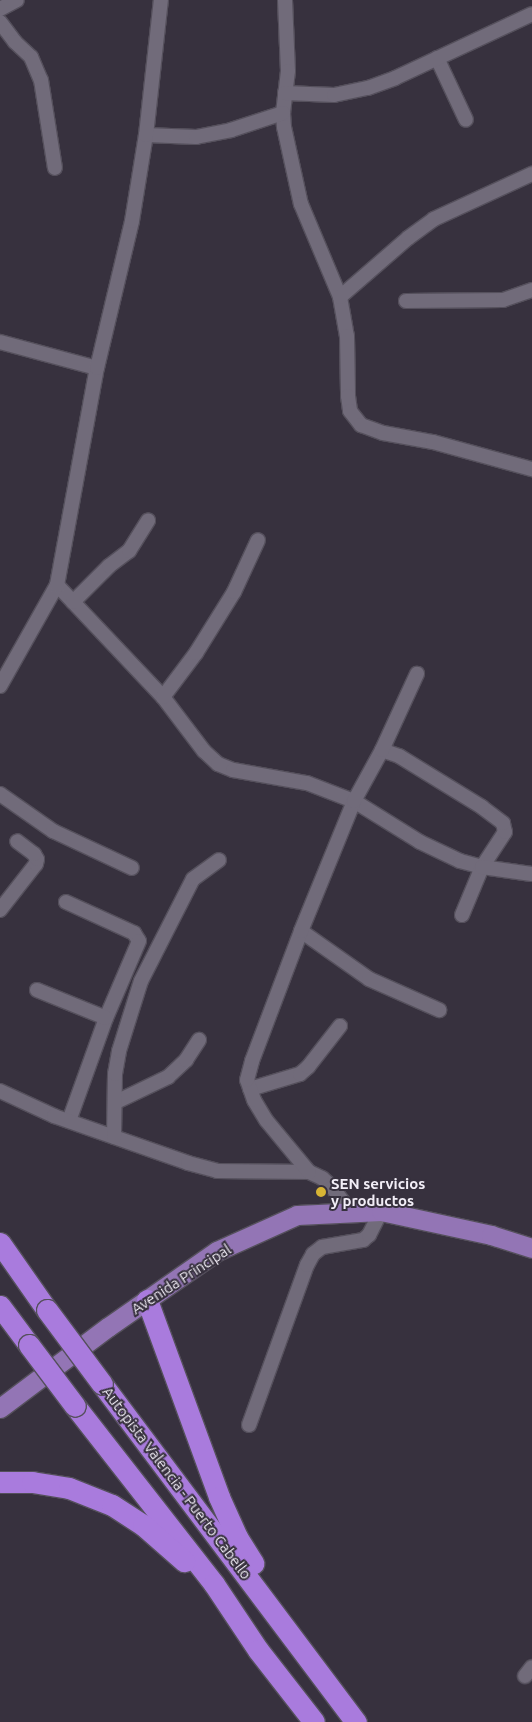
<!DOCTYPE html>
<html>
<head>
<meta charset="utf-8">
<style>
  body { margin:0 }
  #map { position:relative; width:532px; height:1722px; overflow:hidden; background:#37313e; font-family:Ubuntu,sans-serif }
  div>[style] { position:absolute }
  .roads { filter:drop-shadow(1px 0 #55505c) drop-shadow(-1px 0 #55505c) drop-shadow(0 1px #55505c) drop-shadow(0 -1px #55505c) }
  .minor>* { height:14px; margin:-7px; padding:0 7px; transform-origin:7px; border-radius:7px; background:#716b7a }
  .major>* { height:19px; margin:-9.5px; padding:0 9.5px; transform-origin:9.5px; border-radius:9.5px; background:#9375b5 }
  .highway>* { height:21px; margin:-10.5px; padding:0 10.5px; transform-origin:10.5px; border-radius:10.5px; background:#a97bdd }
  .bridges { filter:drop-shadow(1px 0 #55505c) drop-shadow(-1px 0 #55505c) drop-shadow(0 1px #55505c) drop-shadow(0 -1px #55505c) }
  .highway-bridge>* { height:21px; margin:-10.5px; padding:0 10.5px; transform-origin:10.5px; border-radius:10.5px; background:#a97bdd }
  .dots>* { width:14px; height:14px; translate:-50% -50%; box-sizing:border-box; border:2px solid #37313e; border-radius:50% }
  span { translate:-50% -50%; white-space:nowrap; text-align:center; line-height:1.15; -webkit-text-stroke:4px #37313e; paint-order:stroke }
  .poi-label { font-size:15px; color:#f2eef7; font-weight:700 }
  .left { translate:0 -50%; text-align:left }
  .street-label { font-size:15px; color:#f2eef7 }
</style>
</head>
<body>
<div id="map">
  <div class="roads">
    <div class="minor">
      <i style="left:285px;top:0;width:71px;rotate:87.6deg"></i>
      <i style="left:288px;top:71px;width:42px;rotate:96.8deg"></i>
      <i style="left:283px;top:113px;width:14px;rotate:86deg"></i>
      <i style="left:284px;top:127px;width:79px;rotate:77.6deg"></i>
      <i style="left:301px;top:204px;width:101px;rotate:67.2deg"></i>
      <i style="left:340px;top:297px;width:40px;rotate:80deg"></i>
      <i style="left:347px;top:336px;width:60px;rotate:89deg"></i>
      <i style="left:348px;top:396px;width:15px;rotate:82deg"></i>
      <i style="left:350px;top:411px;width:18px;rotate:52deg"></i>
      <i style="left:361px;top:425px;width:23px;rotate:20deg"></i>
      <i style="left:383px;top:433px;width:51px;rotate:10.2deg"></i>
      <i style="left:433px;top:442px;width:103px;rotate:15.3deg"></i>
      <i style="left:0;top:9px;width:19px;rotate:-28deg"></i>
      <i style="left:0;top:22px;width:25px;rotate:53deg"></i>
      <i style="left:15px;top:42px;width:22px;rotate:43deg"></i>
      <i style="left:31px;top:57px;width:25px;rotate:67deg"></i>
      <i style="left:41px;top:80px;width:89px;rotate:81deg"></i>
      <i style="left:437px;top:58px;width:68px;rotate:64.9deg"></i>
      <i style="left:285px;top:93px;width:49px;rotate:2.3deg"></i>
      <i style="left:334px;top:95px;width:35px;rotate:-12deg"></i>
      <i style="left:368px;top:88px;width:29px;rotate:-20deg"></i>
      <i style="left:395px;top:78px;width:151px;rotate:-25deg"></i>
      <i style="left:146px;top:135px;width:50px;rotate:2.3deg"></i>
      <i style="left:196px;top:137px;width:36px;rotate:-11deg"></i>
      <i style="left:231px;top:130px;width:55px;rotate:-18.1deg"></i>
      <i style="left:340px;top:297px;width:90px;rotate:-40.9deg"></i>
      <i style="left:408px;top:238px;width:32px;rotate:-36deg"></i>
      <i style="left:434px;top:219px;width:108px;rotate:-24.7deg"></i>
      <i style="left:406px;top:301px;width:97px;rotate:-0.6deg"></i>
      <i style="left:503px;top:300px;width:31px;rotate:-19deg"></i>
      <i style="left:0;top:342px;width:100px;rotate:15deg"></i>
      <i style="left:57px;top:585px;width:154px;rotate:46.6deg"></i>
      <i style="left:163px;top:697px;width:68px;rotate:52.8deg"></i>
      <i style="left:204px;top:751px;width:19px;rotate:43deg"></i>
      <i style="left:218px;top:764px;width:16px;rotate:22deg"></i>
      <i style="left:233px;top:770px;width:75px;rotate:10deg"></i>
      <i style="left:307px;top:783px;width:50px;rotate:21deg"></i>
      <i style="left:354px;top:801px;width:78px;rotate:31.8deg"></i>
      <i style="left:420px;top:842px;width:44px;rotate:25.4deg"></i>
      <i style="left:460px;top:861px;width:23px;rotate:15deg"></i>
      <i style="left:482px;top:867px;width:42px;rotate:-56.7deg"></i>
      <i style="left:505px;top:832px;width:9px;rotate:-103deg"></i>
      <i style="left:503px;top:823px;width:26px;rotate:-143deg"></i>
      <i style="left:482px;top:807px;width:97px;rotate:-148.4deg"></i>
      <i style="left:399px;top:756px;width:18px;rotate:-161deg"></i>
      <i style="left:73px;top:602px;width:51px;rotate:-45deg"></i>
      <i style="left:109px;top:566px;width:25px;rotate:-37deg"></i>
      <i style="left:129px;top:551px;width:36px;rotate:-58deg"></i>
      <i style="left:0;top:686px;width:116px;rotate:-60.6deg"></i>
      <i style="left:57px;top:585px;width:221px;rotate:-79.6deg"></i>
      <i style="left:97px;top:368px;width:151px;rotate:-76.6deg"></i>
      <i style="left:132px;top:221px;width:87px;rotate:-80.8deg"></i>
      <i style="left:146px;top:135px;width:136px;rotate:-83.7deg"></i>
      <i style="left:163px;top:697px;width:55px;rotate:-53.1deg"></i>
      <i style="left:196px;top:653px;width:72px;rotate:-58.1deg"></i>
      <i style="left:234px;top:592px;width:57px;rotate:-65.2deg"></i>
      <i style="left:0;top:794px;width:65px;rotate:34.9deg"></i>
      <i style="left:53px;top:831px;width:87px;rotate:25.1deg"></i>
      <i style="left:66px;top:902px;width:75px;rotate:24.5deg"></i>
      <i style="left:134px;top:933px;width:9px;rotate:58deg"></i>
      <i style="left:139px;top:941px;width:84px;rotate:113.2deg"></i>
      <i style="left:106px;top:1018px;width:109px;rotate:109.8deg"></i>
      <i style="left:0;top:910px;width:58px;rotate:-52deg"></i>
      <i style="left:36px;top:864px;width:5px;rotate:-79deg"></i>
      <i style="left:37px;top:859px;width:6px;rotate:-121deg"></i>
      <i style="left:34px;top:854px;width:21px;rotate:-143deg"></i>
      <i style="left:462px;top:915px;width:52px;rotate:-67.4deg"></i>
      <i style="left:482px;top:867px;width:50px;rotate:8deg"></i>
      <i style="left:301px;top:931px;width:83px;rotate:35.2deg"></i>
      <i style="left:369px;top:979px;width:77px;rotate:23.9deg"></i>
      <i style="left:37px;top:990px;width:74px;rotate:22.1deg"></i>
      <i style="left:250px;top:1089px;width:52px;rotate:-16.7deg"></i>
      <i style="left:300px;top:1074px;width:11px;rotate:-41deg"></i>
      <i style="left:308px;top:1067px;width:52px;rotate:-52deg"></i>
      <i style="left:0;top:1091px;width:60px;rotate:24.8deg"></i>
      <i style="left:54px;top:1116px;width:142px;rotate:19.3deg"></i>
      <i style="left:188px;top:1163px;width:30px;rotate:15deg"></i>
      <i style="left:217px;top:1171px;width:92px;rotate:0.6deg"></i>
      <i style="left:116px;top:1102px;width:58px;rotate:-25.7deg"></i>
      <i style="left:168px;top:1077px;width:25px;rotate:-43deg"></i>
      <i style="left:186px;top:1060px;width:24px;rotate:-57deg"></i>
      <i style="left:114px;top:1137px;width:63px;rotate:-89.1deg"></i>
      <i style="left:115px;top:1074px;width:23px;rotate:-80deg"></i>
      <i style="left:119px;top:1051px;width:73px;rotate:-72.6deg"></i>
      <i style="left:141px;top:981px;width:114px;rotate:-63deg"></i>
      <i style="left:193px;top:879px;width:32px;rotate:-36deg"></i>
      <i style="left:350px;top:1211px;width:30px;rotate:-127deg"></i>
      <i style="left:332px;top:1187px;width:13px;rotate:-138deg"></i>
      <i style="left:322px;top:1178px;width:14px;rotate:-155deg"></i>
      <i style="left:309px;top:1172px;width:67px;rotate:-129.6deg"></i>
      <i style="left:266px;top:1120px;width:23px;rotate:-121deg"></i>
      <i style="left:254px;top:1100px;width:21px;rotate:-109deg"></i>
      <i style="left:247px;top:1080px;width:20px;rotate:-75deg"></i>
      <i style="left:252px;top:1061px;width:139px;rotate:-69.3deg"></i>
      <i style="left:301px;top:931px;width:140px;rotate:-67.8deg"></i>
      <i style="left:354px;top:801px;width:58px;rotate:-61.2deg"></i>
      <i style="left:382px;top:750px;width:84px;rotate:-65.3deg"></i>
      <i style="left:249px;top:1425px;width:170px;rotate:-70.1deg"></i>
      <i style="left:307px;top:1265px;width:13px;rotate:-61deg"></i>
      <i style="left:313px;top:1254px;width:11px;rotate:-38deg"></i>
      <i style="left:322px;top:1247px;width:42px;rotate:-9.7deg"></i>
      <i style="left:363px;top:1240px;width:8px;rotate:-40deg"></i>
      <i style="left:369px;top:1235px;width:27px;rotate:-63deg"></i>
      <i style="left:525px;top:1676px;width:11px;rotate:-52deg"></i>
    </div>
    <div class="major">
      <i style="left:0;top:1408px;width:135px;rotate:-36.9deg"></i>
      <i style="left:108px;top:1327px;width:133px;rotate:-34.9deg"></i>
      <i style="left:217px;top:1251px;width:88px;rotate:-24.2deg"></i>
      <i style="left:297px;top:1215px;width:84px;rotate:-2.7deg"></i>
      <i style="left:381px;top:1211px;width:113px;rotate:12.3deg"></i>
      <i style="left:491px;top:1235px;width:43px;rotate:17.6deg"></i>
    </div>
    <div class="highway">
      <i style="left:0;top:1243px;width:82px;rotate:55deg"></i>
      <i style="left:147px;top:1300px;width:210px;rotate:69.9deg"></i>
      <i style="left:219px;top:1497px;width:44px;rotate:65.8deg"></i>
      <i style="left:237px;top:1537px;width:31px;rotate:58deg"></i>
      <i style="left:0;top:1306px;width:49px;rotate:53.4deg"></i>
      <i style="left:102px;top:1384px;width:423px;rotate:53.1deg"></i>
      <i style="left:75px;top:1406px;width:226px;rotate:52deg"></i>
      <i style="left:214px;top:1584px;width:79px;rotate:56.3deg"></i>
      <i style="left:258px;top:1650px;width:91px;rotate:52.1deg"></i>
      <i style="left:0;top:1482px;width:32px"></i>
      <i style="left:32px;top:1482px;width:37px;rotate:9deg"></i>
      <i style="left:69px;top:1488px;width:46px;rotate:21.6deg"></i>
      <i style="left:112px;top:1505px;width:37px;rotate:33deg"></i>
      <i style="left:143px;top:1525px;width:55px;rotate:41.3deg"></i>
    </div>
  </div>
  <div class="bridges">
    <div class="highway-bridge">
      <i style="left:47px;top:1310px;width:92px;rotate:53.4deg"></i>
      <i style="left:29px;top:1345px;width:76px;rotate:53deg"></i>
    </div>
  </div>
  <div class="dots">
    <i style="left:321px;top:1192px;background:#d7b434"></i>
  </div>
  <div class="poi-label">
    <span class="left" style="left:331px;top:1192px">SEN servicios<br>y productos</span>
  </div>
  <div class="street-label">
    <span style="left:181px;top:1279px;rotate:-33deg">Avenida Principal</span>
    <span style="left:177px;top:1483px;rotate:53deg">Autopista Valencia - Puerto Cabello</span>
  </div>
</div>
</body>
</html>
